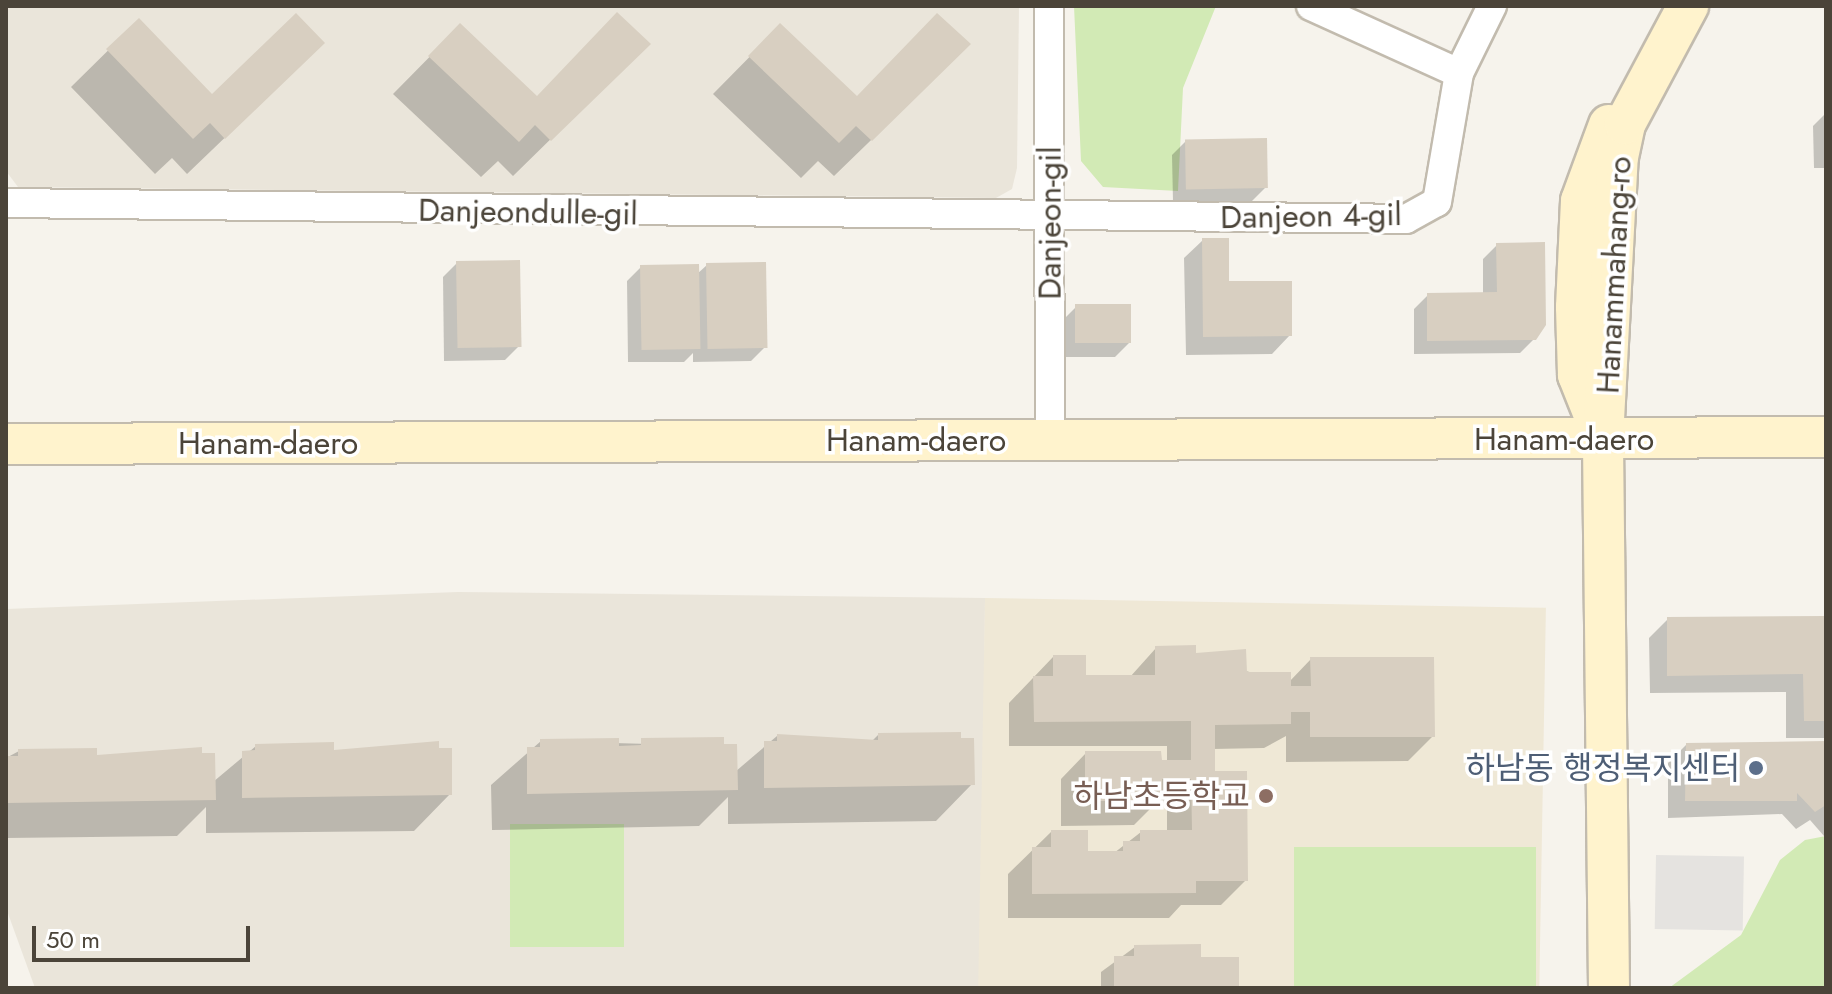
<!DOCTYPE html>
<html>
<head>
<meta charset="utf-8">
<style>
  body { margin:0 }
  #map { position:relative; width:1832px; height:994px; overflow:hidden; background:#f6f3ec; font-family:Jost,"Noto Sans KR",sans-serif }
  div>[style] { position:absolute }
  .residential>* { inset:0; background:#eae5da }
  .education>* { inset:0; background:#efe8d6; transform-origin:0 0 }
  .green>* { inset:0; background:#d2eab5; transform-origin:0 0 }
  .parking>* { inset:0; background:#e5e3e0; transform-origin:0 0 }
  .shadow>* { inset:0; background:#0003 }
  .building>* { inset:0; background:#d8cfc1; transform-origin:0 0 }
  .roads { filter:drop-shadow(2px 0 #c2bbae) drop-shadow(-2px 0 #c2bbae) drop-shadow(0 2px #c2bbae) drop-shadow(0 -2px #c2bbae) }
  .street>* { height:28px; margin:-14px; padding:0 14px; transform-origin:14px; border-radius:14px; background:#fff }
  .secondary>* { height:40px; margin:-20px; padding:0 20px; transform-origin:20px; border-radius:20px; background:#fff3cd }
  .dots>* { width:22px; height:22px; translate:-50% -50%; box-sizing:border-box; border:4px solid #fff; border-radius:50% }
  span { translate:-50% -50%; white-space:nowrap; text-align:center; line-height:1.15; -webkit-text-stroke:7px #fff; paint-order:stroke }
  .street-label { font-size:32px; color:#4b4439 }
  .service-label { font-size:32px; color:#4e5e75 }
  .right { translate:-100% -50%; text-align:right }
  .education-label { font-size:32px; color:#785e54 }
  .frame { position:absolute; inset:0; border:8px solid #4b4439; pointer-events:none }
  .scale { position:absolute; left:32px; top:926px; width:218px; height:36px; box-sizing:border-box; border:4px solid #4b4439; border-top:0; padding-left:10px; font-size:24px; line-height:28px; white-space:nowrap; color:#4b4439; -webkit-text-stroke:6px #fff; paint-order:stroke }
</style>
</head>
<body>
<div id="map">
  <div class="residential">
    <i style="clip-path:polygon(6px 6px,1019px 6px,1017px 168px,1012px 189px,996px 198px,18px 187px,6px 171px)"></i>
    <i style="clip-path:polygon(458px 592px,985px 598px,982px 988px,35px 988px,6px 908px,6px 609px)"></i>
  </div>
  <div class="education">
    <i style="left:985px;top:598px;width:561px;height:390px;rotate:1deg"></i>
  </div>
  <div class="green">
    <i style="clip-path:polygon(1074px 6px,1216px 6px,1183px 88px,1178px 191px,1103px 187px,1081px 161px)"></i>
    <i style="left:624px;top:824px;width:123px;height:114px;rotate:90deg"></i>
    <i style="clip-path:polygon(1826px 836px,1826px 988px,1669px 988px,1741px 935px,1780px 860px,1805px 840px)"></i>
    <i style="left:1536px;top:847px;width:141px;height:242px;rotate:90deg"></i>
  </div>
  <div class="parking">
    <i style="left:1656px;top:855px;width:88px;height:74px;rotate:1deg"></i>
  </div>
  <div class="shadow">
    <i style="clip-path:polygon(139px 20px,212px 97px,286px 79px,187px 174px,172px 158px,155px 174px,71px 87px)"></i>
    <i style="clip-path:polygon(460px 26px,536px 98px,611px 80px,513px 176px,498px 161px,481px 177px,393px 94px)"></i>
    <i style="clip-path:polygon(780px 26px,856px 98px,932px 81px,834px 176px,818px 161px,801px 178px,713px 94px)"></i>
    <i style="clip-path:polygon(1826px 113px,1826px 168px,1814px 168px,1813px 126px)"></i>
    <i style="clip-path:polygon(1186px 141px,1266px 187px,1252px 201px,1173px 202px,1172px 155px)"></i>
    <i style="clip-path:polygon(1203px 240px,1227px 283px,1290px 335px,1272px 354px,1186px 355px,1184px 258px)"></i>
    <i style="clip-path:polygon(1497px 245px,1535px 338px,1520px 353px,1414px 354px,1414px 309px,1428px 295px,1483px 295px,1483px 259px)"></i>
    <i style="clip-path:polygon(457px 263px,519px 346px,505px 360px,444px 361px,443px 277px)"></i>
    <i style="clip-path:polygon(707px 265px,765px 347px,751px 361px,693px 362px,693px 353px,684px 362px,628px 362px,627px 281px,641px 267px,697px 274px)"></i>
    <i style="clip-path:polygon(1076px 307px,1129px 343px,1115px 357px,1063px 357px,1062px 321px)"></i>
    <i style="clip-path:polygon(1826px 618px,1826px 738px,1786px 738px,1786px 692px,1650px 693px,1649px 638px,1668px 619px)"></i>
    <i style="clip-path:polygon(1156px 648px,1289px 682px,1311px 659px,1433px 736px,1408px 761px,1286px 762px,1286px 736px,1264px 748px,1213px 749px,1213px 773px,1246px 880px,1221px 905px,1181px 905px,1169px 918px,1008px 918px,1008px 874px,1051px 832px,1086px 853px,1114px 853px,1141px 832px,1167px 832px,1167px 803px,1156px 803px,1134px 825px,1061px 826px,1061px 779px,1086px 753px,1167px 762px,1167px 746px,1009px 746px,1009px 703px,1053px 657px,1084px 677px,1130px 677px)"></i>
    <i style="clip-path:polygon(879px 734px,972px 784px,936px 821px,728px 824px,728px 797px,699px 826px,492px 830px,491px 785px,541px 741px,722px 746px,735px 772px,777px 736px,872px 741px)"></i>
    <i style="clip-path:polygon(1826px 742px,1824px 836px,1810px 820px,1796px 829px,1782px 814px,1668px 818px,1668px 763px,1686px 745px)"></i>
    <i style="clip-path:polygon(256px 746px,332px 752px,450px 794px,414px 831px,206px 833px,206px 807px,177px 836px,6px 838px,6px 758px,19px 751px,95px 757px,213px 782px)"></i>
    <i style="clip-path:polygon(1135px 947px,1199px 959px,1237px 988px,1101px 988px,1101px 972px)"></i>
  </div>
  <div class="building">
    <i style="clip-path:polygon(617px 12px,651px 44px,551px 141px,535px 125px,519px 142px,428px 56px,460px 23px,537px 96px)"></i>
    <i style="clip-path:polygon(296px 13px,325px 43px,225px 139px,210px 123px,193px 139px,106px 49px,139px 18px,212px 94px)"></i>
    <i style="clip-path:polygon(937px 13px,971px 44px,872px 141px,856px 126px,839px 143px,748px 56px,780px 23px,857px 96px)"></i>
    <i style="left:1267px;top:138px;width:50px;height:82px;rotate:89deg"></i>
    <i style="clip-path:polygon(1202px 238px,1229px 238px,1229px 281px,1292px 281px,1292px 336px,1203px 337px)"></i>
    <i style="clip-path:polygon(1545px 242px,1546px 325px,1536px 340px,1427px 341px,1427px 293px,1497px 292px,1496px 243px)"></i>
    <i style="left:520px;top:260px;width:87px;height:64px;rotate:89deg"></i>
    <i style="left:766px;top:262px;width:86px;height:60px;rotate:89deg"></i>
    <i style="left:699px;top:264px;width:85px;height:59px;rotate:89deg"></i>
    <i style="left:1131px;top:304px;width:39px;height:56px;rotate:90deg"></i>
    <i style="clip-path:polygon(1826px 616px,1826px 721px,1804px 721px,1803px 674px,1667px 676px,1667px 617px)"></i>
    <i style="clip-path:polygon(1196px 645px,1196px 653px,1246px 649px,1247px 672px,1291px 672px,1291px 686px,1311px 686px,1310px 657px,1434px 657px,1435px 737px,1310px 737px,1310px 712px,1291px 712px,1291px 724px,1215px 725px,1215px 771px,1247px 771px,1248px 881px,1196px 881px,1196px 893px,1032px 894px,1032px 847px,1051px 847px,1051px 830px,1088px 830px,1088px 851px,1123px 851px,1123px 841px,1140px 841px,1140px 830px,1192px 830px,1191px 779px,1162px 779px,1162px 801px,1085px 801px,1085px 751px,1161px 751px,1162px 760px,1191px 760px,1191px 721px,1034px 722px,1033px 676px,1053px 676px,1053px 655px,1086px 655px,1086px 675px,1155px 675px,1155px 646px)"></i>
    <i style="clip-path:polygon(961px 732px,961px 738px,974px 738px,975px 785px,764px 788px,764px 741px,777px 741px,777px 734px,878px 740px,878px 733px)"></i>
    <i style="clip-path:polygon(724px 737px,724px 744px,737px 744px,738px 790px,527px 794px,527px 747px,540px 747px,540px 739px,619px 738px,619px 746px,641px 745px,641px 738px)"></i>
    <i style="clip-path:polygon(439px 741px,439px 748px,452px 748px,452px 795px,242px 798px,242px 751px,255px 750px,255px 744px,334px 742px,334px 750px)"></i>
    <i style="clip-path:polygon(1826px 741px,1826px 805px,1815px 812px,1797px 793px,1797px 801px,1685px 801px,1686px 743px)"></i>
    <i style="clip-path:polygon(202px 747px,202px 753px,215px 753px,216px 800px,6px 803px,6px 756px,18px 756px,18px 749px,97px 748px,97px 755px)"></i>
    <i style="clip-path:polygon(1201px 944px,1201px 957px,1239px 957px,1239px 988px,1114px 988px,1114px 956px,1134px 956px,1134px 945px)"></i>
  </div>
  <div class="roads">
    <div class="street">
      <i style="left:1049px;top:6px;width:434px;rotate:89.9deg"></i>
      <i style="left:1311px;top:6px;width:162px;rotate:24.4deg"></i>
      <i style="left:6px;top:203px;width:1400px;rotate:0.65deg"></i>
      <i style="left:1406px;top:219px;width:35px;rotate:-29deg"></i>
      <i style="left:1437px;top:202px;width:131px;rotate:-80.3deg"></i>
      <i style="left:1459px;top:73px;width:75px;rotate:-63.8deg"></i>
    </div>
    <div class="secondary">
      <i style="left:1602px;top:435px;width:65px;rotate:-111.8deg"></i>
      <i style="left:1578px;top:375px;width:68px;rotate:-91.7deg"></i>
      <i style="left:1576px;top:307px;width:106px;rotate:-87.3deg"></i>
      <i style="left:1581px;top:201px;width:81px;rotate:-69.8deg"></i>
      <i style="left:6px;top:444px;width:1820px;rotate:-0.22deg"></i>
      <i style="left:1609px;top:988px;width:549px;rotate:-90.63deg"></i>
      <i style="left:1603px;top:439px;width:282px;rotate:-87deg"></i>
      <i style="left:1618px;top:157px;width:34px;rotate:-78deg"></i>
      <i style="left:1625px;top:124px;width:134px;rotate:-61.9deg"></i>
    </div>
  </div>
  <div class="dots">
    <i style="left:1756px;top:768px;background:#5c6f8a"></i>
    <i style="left:1266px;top:796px;background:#8d6e63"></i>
  </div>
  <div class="street-label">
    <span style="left:528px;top:212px;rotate:1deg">Danjeondulle-gil</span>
    <span style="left:1311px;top:216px;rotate:-1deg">Danjeon 4-gil</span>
    <span style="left:1050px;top:223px;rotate:-90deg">Danjeon-gil</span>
    <span style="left:1614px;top:275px;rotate:-87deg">Hanammahang-ro</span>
    <span style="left:1564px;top:439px">Hanam-daero</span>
    <span style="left:916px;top:440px">Hanam-daero</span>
    <span style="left:268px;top:443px">Hanam-daero</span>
  </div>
  <div class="service-label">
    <span class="right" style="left:1740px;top:768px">하남동 행정복지센터</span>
  </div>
  <div class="education-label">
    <span class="right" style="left:1250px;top:796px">하남초등학교</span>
  </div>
  <div class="frame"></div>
  <div class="scale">50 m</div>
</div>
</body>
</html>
